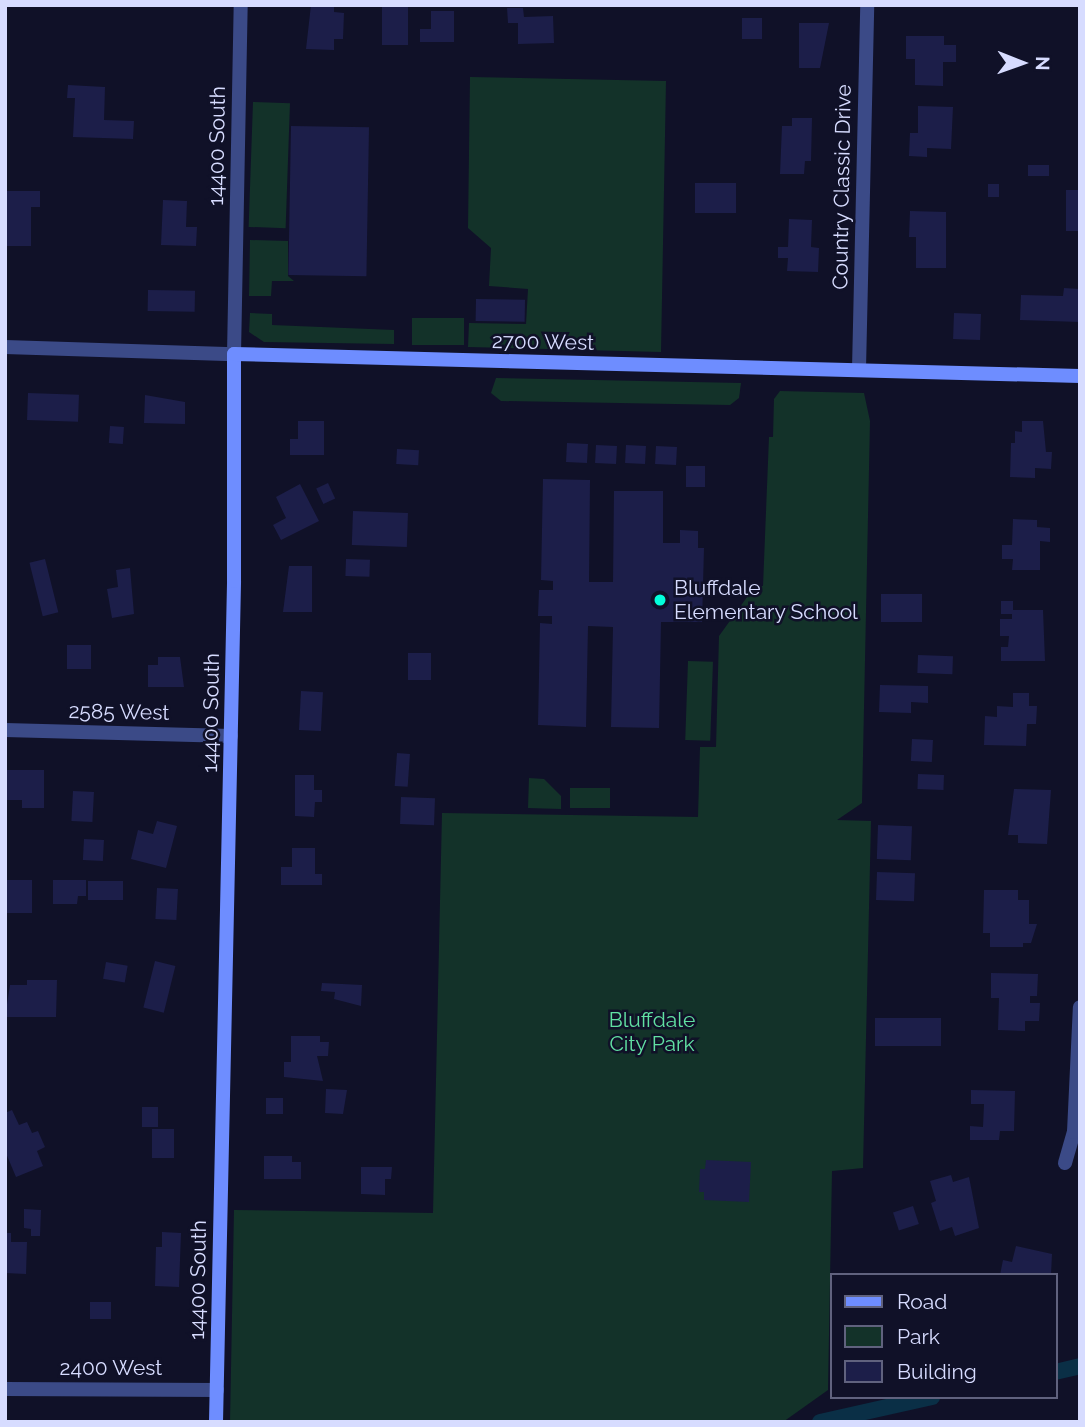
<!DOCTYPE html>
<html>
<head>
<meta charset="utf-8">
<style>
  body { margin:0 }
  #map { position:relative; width:1085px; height:1427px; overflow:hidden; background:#101128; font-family:Raleway,sans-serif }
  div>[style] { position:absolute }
  .green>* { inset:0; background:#133229; transform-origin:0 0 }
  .canal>* { height:16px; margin:-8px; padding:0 8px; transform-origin:8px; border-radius:8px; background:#0a2f46 }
  .building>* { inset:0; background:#1c1e49; transform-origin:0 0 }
  .minor>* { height:14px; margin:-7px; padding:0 7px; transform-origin:7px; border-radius:7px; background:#3b4a87 }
  .tertiary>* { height:14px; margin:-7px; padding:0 7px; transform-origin:7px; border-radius:7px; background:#3b4a87 }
  .secondary>* { height:14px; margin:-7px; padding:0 7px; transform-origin:7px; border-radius:7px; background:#6e8dff }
  .dots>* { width:19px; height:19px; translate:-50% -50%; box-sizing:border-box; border:4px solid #101128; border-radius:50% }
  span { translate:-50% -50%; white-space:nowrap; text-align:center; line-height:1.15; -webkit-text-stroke:5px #101128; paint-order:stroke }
  .street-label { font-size:21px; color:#d7dcff }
  .poi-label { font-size:21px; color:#d7dcff }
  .left { translate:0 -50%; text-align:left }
  .park-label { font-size:21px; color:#61e0a2 }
  .frame { position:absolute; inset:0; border:7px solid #d7dcff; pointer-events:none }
  .legend { position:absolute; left:830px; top:1273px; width:228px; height:126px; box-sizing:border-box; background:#101128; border:2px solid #60627e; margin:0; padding:9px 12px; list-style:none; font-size:21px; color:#d7dcff }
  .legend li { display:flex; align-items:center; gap:14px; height:35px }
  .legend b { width:35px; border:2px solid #60627e }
  .north { position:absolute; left:987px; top:28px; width:70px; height:70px; -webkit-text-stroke:5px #101128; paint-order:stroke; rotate:91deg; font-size:19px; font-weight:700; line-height:28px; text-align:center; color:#d7dcff }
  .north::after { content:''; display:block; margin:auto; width:24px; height:32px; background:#d7dcff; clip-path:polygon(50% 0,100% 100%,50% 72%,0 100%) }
</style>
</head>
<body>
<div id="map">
  <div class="green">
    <i style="clip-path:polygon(470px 77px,666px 81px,661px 352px,468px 347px,469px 323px,526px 324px,528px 289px,489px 286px,491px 248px,468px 228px)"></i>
    <i style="left:253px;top:102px;width:37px;height:125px;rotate:2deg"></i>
    <i style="clip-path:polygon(250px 240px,288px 241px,288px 276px,294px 281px,272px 281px,271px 296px,249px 296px)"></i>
    <i style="clip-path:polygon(250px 313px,272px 314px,272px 325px,394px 330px,394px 344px,264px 342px,249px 332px)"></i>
    <i style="left:412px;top:318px;width:52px;height:27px"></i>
    <i style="clip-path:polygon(496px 378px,741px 383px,739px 398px,730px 405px,501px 401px,491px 393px)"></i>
    <i style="clip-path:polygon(780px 391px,864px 393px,870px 421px,862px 803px,837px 820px,871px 821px,863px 1168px,832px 1171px,828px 1390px,783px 1422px,230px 1422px,234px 1210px,433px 1213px,442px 813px,698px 817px,700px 747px,716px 747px,719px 636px,755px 586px,763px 586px,769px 437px,773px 437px,774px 399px)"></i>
    <i style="left:688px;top:661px;width:25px;height:79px;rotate:2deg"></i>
    <i style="clip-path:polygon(529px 778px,544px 779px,561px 796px,561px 809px,528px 808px)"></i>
    <i style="left:570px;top:788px;width:40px;height:20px"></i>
  </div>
  <div class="canal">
    <i style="left:1055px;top:1372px;width:26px;rotate:-13deg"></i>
    <i style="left:820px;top:1422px;width:115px;rotate:-12.6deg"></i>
  </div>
  <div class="building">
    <i style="clip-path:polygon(311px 5px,334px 6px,334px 12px,344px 13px,343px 39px,334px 39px,334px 50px,306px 49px)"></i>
    <i style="left:382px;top:5px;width:26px;height:40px"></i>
    <i style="clip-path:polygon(507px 8px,523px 8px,524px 17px,553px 16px,554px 43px,518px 44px,518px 23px,508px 23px)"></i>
    <i style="clip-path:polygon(431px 11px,454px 11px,454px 42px,420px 42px,420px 29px,431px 29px)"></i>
    <i style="left:742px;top:18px;width:20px;height:21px"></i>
    <i style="clip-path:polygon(799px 23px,829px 23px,820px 68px,799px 68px)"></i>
    <i style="clip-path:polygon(906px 36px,944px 36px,944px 45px,956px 45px,956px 62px,943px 62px,943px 86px,915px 85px,915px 59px,906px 59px)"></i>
    <i style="clip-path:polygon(68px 85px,105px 87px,104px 120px,134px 121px,133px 139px,73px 137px,75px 98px,67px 98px)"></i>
    <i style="clip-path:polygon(918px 106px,953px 107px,951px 149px,927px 148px,927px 157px,909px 156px,910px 133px,918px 133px)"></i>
    <i style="clip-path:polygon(792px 118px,812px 118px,811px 161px,805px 161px,804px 174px,780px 174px,782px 126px,792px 126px)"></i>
    <i style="left:291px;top:126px;width:78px;height:149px;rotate:1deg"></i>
    <i style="left:1028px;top:165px;width:21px;height:11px"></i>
    <i style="left:695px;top:183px;width:41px;height:30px"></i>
    <i style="left:988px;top:184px;width:11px;height:13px"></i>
    <i style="left:1066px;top:190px;width:14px;height:41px"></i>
    <i style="clip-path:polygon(5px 191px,40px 191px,40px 207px,31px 207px,31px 246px,5px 246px)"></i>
    <i style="clip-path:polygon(163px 200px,187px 201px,186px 227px,197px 227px,196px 246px,161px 245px)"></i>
    <i style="clip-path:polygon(910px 211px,946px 212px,946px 268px,916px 268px,916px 237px,909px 237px)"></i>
    <i style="clip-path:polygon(789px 219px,812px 220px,811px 247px,819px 248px,818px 272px,787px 271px,788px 258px,778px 258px,778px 247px,788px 247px)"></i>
    <i style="clip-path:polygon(1064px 288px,1080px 289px,1080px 322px,1020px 320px,1021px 295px,1063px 296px)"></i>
    <i style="left:148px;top:290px;width:47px;height:21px;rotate:1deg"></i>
    <i style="left:476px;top:299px;width:49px;height:22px;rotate:1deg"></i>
    <i style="left:954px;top:313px;width:27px;height:26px;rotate:2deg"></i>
    <i style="left:28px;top:393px;width:51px;height:27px;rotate:2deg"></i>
    <i style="clip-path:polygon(145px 395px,185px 402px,185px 424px,144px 423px)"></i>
    <i style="clip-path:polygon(298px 421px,324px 421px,324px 455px,290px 455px,290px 439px,298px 439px)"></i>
    <i style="clip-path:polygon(1022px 421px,1043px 421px,1046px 452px,1052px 452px,1051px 469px,1035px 468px,1035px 478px,1010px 477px,1011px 443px,1015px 443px,1015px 431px,1022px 432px)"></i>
    <i style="left:110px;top:426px;width:14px;height:17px;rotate:4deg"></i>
    <i style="left:567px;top:443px;width:21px;height:19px;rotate:3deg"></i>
    <i style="left:596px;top:445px;width:21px;height:18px;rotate:3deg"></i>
    <i style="left:626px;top:445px;width:20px;height:18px;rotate:3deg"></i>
    <i style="left:656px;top:446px;width:21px;height:18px;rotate:3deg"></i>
    <i style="left:397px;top:449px;width:22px;height:15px;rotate:3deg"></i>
    <i style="left:686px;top:466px;width:19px;height:21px"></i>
    <i style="clip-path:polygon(543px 479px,590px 480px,589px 582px,613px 582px,614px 491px,663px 491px,663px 543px,680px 543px,680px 530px,698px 531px,698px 548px,704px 548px,702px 622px,661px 622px,659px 728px,611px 727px,613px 627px,588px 626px,586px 727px,538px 725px,540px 623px,552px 624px,552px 616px,538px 616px,539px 590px,553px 590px,553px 581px,541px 580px)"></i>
    <i style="left:328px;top:483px;width:17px;height:13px;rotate:65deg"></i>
    <i style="clip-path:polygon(300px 484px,319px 521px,281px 540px,273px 525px,286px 518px,276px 497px)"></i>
    <i style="left:353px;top:511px;width:55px;height:34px;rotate:2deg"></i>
    <i style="clip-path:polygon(1013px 519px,1037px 520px,1037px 527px,1050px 528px,1050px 542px,1040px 541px,1040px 570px,1012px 570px,1013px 559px,1002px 559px,1002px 545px,1012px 545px)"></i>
    <i style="left:45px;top:559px;width:55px;height:16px;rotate:76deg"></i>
    <i style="left:346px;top:559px;width:24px;height:17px;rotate:2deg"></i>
    <i style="clip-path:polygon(289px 566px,312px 566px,312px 612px,283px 612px)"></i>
    <i style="clip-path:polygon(130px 568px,134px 614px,112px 618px,107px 589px,118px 587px,116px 570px)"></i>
    <i style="left:881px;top:594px;width:41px;height:28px"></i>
    <i style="clip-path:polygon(1001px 601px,1013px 601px,1013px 610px,1043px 610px,1045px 661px,1001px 661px,1001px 647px,1008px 647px,1009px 636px,1000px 636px,1000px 619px,1012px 619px,1012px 614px,1001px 614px)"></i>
    <i style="left:67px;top:645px;width:24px;height:24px"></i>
    <i style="left:431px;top:653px;width:27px;height:23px;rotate:90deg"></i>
    <i style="left:918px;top:655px;width:35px;height:18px;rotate:2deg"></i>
    <i style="clip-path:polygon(158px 657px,180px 657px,184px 687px,148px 687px,148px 665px,158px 665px)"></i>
    <i style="clip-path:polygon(880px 685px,928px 686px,928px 703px,911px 702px,911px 713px,879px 712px)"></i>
    <i style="left:301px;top:691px;width:22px;height:39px;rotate:3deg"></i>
    <i style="clip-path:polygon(1013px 693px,1029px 693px,1029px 706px,1037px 706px,1036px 724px,1027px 724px,1026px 746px,984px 745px,985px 716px,997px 717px,997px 706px,1013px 707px)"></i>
    <i style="left:912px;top:739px;width:21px;height:22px;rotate:3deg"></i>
    <i style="left:397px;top:753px;width:13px;height:33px;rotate:4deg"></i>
    <i style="clip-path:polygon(5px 770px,44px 770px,44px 808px,22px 808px,22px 800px,5px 800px)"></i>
    <i style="left:918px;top:774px;width:26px;height:15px;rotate:2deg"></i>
    <i style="clip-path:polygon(295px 775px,314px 775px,314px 790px,322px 790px,322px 802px,315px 802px,314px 817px,295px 816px)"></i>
    <i style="clip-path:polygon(1014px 789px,1051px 790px,1047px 844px,1018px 843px,1018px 835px,1008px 835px)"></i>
    <i style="left:73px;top:791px;width:21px;height:30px;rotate:3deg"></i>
    <i style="left:401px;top:797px;width:34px;height:27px;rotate:2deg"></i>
    <i style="clip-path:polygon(157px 821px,177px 826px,166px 868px,131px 859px,138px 830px,153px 834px)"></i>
    <i style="left:878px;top:825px;width:34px;height:34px;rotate:2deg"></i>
    <i style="left:84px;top:839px;width:20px;height:21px;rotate:3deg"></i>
    <i style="clip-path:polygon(292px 848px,315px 848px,315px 874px,322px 874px,322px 885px,281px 885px,281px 867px,292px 867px)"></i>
    <i style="left:877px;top:872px;width:38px;height:28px;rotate:2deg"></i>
    <i style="left:5px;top:880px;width:27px;height:33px"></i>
    <i style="clip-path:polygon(53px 880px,86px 880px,86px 896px,78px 896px,77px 904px,53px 904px)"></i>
    <i style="left:88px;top:881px;width:35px;height:19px"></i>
    <i style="left:157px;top:888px;width:21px;height:31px;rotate:3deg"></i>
    <i style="clip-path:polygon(984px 890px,1018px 890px,1018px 900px,1029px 900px,1029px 924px,1037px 924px,1031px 943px,1023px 943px,1023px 947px,990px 947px,990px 933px,983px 933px)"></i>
    <i style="left:155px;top:961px;width:21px;height:48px;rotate:14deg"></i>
    <i style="left:106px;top:962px;width:22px;height:17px;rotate:10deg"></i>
    <i style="clip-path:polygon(991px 973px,1038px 974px,1037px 996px,1030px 996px,1030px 1003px,1040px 1003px,1039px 1021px,1025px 1021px,1025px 1031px,998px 1030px,999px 998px,991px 998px)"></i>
    <i style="clip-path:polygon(27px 980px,57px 980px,56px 1017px,5px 1017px,10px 985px,27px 985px)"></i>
    <i style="clip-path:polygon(322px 983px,362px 985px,361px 1006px,334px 999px,335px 992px,321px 991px)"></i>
    <i style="left:875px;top:1018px;width:66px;height:28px"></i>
    <i style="clip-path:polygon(291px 1036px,320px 1036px,320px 1042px,329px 1042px,328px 1056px,317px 1056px,323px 1081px,284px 1077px,284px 1062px,291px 1062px)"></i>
    <i style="clip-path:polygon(326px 1089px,347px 1090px,343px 1114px,325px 1113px)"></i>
    <i style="clip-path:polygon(971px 1090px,1015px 1091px,1014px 1131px,1000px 1131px,999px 1140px,970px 1140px,970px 1126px,983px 1127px,984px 1104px,971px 1104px)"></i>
    <i style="left:266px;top:1098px;width:17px;height:16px"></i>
    <i style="left:142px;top:1107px;width:16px;height:20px"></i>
    <i style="clip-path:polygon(12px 1110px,19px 1125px,27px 1122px,32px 1133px,38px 1131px,45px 1147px,37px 1151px,43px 1166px,16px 1177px,5px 1151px,5px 1113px)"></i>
    <i style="left:152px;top:1129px;width:22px;height:29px"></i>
    <i style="clip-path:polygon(264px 1156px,292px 1156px,292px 1162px,301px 1162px,301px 1179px,264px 1179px)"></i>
    <i style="clip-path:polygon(706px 1160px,751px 1162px,749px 1202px,704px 1200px,704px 1192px,699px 1192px,700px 1169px,705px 1169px)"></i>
    <i style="clip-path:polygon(361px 1167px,392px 1167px,391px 1179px,385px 1179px,385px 1195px,361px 1194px)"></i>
    <i style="clip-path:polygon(951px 1175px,953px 1182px,969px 1177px,979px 1228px,955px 1236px,952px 1227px,940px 1231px,931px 1203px,936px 1201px,930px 1181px)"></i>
    <i style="left:913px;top:1206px;width:19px;height:21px;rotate:72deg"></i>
    <i style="clip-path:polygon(24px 1209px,41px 1210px,40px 1236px,31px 1236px,31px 1229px,24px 1228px)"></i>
    <i style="clip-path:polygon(162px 1232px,181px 1233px,179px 1287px,155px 1286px,156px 1247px,162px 1247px)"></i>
    <i style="clip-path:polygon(5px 1233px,11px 1233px,11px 1242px,27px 1242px,26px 1274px,5px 1273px)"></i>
    <i style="clip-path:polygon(1016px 1246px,1052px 1254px,1051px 1275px,1000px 1275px,1003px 1260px,1012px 1262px)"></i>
    <i style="left:90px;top:1302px;width:21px;height:17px"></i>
  </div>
  <div class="minor">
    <i style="left:859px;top:369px;width:364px;rotate:-88.7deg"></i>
    <i style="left:5px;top:730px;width:226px;rotate:1.5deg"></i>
    <i style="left:1065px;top:1163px;width:32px;rotate:-74deg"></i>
    <i style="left:1074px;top:1132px;width:125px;rotate:-87.3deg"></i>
    <i style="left:5px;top:1389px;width:212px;rotate:0.3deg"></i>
  </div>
  <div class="tertiary">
    <i style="left:5px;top:347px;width:229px;rotate:1.8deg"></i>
    <i style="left:234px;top:354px;width:349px;rotate:-88.9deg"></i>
  </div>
  <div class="secondary">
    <i style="left:216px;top:1422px;width:841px;rotate:-88.77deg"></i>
    <i style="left:234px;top:581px;width:227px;rotate:-90deg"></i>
    <i style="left:234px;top:354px;width:846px;rotate:1.49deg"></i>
  </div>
  <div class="dots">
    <i style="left:660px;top:600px;background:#03ffdb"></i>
  </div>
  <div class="street-label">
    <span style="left:217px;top:146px;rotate:-89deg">14400 South</span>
    <span style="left:842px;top:187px;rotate:-89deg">Country Classic Drive</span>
    <span style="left:543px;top:342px;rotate:1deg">2700 West</span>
    <span style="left:119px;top:712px;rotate:1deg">2585 West</span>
    <span style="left:211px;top:713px;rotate:-89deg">14400 South</span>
    <span style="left:198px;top:1280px;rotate:-89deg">14400 South</span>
    <span style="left:111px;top:1368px">2400 West</span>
  </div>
  <div class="poi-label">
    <span class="left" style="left:674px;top:600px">Bluffdale<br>Elementary School</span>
  </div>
  <div class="park-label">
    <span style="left:652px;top:1032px">Bluffdale<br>City Park</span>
  </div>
  <div class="frame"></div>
  <ul class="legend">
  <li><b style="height:9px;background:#6e8dff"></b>Road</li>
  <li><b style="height:19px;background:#133229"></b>Park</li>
  <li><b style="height:19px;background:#1c1e49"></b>Building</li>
  </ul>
  <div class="north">N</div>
</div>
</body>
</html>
